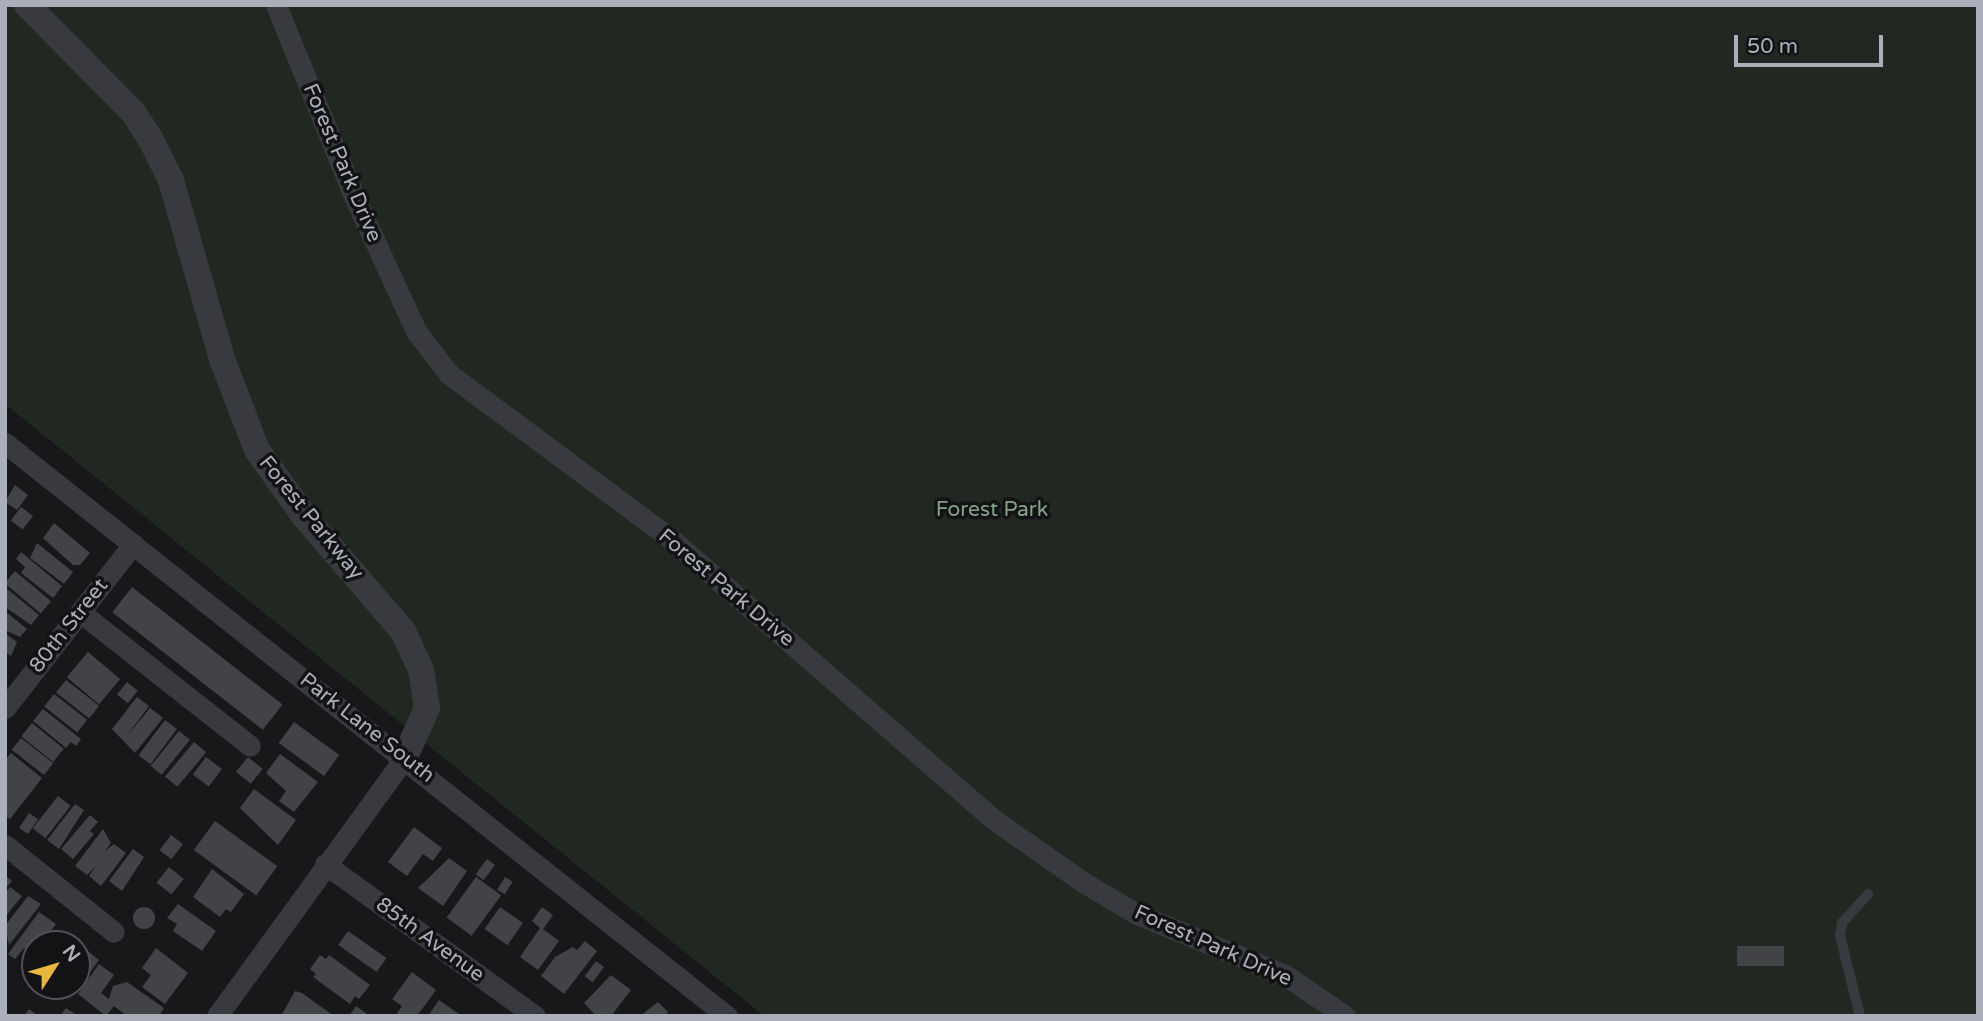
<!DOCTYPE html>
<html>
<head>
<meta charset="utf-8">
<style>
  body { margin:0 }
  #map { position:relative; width:1983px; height:1021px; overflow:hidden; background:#18181a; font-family:"Varela Round",sans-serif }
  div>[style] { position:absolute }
  .green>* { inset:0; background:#202821 }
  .building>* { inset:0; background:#424347; transform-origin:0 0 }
  .round { border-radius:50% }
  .service>* { height:10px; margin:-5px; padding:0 5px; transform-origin:5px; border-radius:5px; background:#393a3f }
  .minor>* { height:21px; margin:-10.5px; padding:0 10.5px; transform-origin:10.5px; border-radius:10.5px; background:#393a3f }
  .tertiary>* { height:26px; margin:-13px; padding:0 13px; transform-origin:13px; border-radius:13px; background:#393a3f }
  span { translate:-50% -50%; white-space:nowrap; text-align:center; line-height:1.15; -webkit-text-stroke:7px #131315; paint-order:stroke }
  .street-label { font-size:21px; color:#abafb9 }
  .park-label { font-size:21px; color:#83a386 }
  .frame { position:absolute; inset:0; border:7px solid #abafb9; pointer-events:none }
  .north { position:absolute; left:21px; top:930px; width:70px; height:70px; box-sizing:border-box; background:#131315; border:2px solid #505157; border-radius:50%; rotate:53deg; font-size:19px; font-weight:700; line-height:28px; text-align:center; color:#abafb9 }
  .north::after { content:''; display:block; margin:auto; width:24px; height:32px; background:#e9b541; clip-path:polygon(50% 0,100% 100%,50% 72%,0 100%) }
  .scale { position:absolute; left:1734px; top:35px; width:149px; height:32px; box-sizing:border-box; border:4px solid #abafb9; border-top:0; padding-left:9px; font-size:21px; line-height:24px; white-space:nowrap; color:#abafb9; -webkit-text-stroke:5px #131315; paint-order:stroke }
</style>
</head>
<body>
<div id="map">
  <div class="green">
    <i style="clip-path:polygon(5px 5px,1978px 5px,1978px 1016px,764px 1016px,5px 404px)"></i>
  </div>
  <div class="building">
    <i style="clip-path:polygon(15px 485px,28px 495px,17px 510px,5px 502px)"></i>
    <i style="left:21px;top:507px;width:15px;height:17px;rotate:37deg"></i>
    <i style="clip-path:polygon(54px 523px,90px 553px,80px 565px,73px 565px,43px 538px)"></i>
    <i style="clip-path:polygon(37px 543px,73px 572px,64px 584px,30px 558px)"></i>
    <i style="clip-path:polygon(21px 552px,62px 586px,53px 598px,21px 573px,25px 567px,16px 559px)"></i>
    <i style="left:15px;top:571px;width:47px;height:16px;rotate:40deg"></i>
    <i style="clip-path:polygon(5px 587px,39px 615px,31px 625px,5px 607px)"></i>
    <i style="left:132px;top:587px;width:191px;height:32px;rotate:38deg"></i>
    <i style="clip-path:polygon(5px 611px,27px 629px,20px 637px,5px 630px)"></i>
    <i style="clip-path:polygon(5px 633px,17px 642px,11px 656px,5px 652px)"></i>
    <i style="left:88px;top:652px;width:42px;height:33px;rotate:40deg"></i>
    <i style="left:66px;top:680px;width:42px;height:16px;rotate:38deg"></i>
    <i style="left:127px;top:682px;width:14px;height:16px;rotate:39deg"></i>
    <i style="left:54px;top:694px;width:42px;height:16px;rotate:38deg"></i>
    <i style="clip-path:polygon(137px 697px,149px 706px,126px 737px,150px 708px,163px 718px,135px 753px,112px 729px)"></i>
    <i style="clip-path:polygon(43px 709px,81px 739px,76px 746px,71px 742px,66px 748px,33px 721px)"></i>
    <i style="left:165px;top:720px;width:15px;height:44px;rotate:37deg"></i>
    <i style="left:294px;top:722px;width:56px;height:26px;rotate:36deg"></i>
    <i style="left:32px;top:723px;width:41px;height:17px;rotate:39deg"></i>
    <i style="left:179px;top:731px;width:14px;height:45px;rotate:39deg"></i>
    <i style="left:21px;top:738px;width:41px;height:15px;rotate:38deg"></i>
    <i style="left:194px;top:742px;width:16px;height:45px;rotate:40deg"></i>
    <i style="clip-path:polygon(11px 753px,42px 778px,10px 819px,5px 816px,5px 760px)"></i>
    <i style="clip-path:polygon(280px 754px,318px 782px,294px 812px,279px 801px,286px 791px,266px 773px)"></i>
    <i style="left:206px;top:757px;width:20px;height:22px;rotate:37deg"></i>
    <i style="left:248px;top:757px;width:19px;height:19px;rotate:39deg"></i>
    <i style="clip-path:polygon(254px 789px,296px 820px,278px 845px,240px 808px)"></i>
    <i style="left:58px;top:796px;width:16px;height:41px;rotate:38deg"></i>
    <i style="clip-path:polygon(75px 804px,84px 810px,59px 849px,47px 840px)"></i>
    <i style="left:29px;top:813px;width:11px;height:18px;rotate:34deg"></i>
    <i style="clip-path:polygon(90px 815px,98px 822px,90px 831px,94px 834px,73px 859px,61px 849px)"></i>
    <i style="left:215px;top:821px;width:77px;height:36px;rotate:36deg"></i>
    <i style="clip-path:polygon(414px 827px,442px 848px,433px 861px,423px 854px,407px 876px,388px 862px)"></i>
    <i style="clip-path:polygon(103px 829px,111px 843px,105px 851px,114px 844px,126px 853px,101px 886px,89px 876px,96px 866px,87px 875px,75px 866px)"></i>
    <i style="left:171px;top:835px;width:15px;height:19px;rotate:37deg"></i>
    <i style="clip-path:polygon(133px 849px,144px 857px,122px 891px,109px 881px)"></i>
    <i style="clip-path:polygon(449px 858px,467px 871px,443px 906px,418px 888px)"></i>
    <i style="left:487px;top:859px;width:10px;height:19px;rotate:37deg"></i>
    <i style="left:169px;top:867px;width:19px;height:20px;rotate:39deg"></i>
    <i style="clip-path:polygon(212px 869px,244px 894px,231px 912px,226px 909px,220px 917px,193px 897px)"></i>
    <i style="clip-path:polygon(5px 875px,12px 881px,5px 889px)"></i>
    <i style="left:476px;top:877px;width:31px;height:50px;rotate:36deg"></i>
    <i style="left:505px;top:877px;width:9px;height:15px;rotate:32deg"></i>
    <i style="clip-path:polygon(10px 887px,22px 896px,5px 917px,5px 893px)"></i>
    <i style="clip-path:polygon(28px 896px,41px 904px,9px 945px,5px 926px)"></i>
    <i style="clip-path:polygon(178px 904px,216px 931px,202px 951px,173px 931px,177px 924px,167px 918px)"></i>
    <i style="left:500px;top:907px;width:28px;height:27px;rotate:35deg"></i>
    <i style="clip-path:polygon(542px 907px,553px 915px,543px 929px,559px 941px,538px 970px,520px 957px,540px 928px,532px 921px)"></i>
    <i class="round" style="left:133px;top:907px;width:22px;height:22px"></i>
    <i style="clip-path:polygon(39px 912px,56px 924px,41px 944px,35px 944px,33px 955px,24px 948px,15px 959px,8px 954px)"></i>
    <i style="left:348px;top:931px;width:47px;height:17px;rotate:35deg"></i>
    <i style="clip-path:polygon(66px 933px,99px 960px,73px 995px,61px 986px,77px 986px,77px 944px,57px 944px)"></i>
    <i style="clip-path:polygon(585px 941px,597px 951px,564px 994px,541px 976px,555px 957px,573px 947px,577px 950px)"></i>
    <i style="left:1784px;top:946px;width:20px;height:47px;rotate:90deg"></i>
    <i style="clip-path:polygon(156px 948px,188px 973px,165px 1004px,142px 987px,151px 975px,142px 968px)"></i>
    <i style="clip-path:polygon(320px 955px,326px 959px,329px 955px,370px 985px,359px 999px,355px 996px,350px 1004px,313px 977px,316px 974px,310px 969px)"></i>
    <i style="left:596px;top:961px;width:10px;height:19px;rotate:37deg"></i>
    <i style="clip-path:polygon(99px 964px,114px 975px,101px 993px,109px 999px,113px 986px,127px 982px,164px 1008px,159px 1016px,127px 1016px,114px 1006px,106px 1016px,78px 994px)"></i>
    <i style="clip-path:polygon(412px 972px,436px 990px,417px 1016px,400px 1016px,397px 1013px,402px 1006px,392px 999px)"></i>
    <i style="clip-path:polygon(611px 975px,631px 990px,611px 1016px,596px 1016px,584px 1003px)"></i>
    <i style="clip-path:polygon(295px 991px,302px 993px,334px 1016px,281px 1016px)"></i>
    <i style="clip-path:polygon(439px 1000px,459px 1014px,458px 1016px,428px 1016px)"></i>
    <i style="clip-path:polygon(658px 1002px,668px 1012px,665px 1016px,640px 1016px)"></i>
    <i style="clip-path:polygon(356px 1006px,370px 1016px,349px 1016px)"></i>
    <i style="clip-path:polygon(66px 1008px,78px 1016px,60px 1016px)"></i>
    <i style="clip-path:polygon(29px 1009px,38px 1016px,24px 1016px)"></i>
  </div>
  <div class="service">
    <i style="left:1860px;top:1016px;width:82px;rotate:-104deg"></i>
    <i style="left:1840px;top:936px;width:13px;rotate:-81deg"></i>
    <i style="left:1842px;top:923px;width:39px;rotate:-48deg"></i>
  </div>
  <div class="minor">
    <i style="left:276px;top:5px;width:206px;rotate:67.8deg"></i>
    <i style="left:354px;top:196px;width:149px;rotate:65.3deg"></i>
    <i style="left:416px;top:331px;width:54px;rotate:52.5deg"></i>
    <i style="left:449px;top:374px;width:277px;rotate:36.6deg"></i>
    <i style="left:671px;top:539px;width:427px;rotate:41deg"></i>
    <i style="left:993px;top:819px;width:110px;rotate:35deg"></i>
    <i style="left:1083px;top:882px;width:63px;rotate:30.7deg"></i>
    <i style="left:1137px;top:914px;width:160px;rotate:22.4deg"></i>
    <i style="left:1285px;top:975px;width:73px;rotate:34.3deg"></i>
    <i style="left:5px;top:443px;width:922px;rotate:38.44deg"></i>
    <i style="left:80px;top:612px;width:216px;rotate:38.2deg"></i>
    <i style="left:5px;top:708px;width:208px;rotate:-52deg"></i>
    <i style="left:5px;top:845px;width:139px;rotate:38.6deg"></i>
    <i style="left:325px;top:864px;width:259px;rotate:35.9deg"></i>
    <i style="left:217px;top:1016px;width:320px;rotate:-54deg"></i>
  </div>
  <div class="tertiary">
    <i style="left:27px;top:5px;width:151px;rotate:45.3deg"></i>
    <i style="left:133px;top:112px;width:33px;rotate:57deg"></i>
    <i style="left:151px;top:140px;width:45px;rotate:63.4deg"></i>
    <i style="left:171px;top:180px;width:186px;rotate:74.1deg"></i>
    <i style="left:222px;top:359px;width:97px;rotate:69deg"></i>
    <i style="left:257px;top:450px;width:81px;rotate:54.5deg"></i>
    <i style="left:304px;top:516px;width:152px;rotate:49.3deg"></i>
    <i style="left:403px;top:631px;width:43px;rotate:65.2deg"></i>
    <i style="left:421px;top:670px;width:38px;rotate:81deg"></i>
    <i style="left:427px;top:708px;width:54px;rotate:114.2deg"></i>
  </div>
  <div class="street-label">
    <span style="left:342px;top:163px;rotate:67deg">Forest Park Drive</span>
    <span style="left:311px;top:518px;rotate:51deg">Forest Parkway</span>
    <span style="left:726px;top:588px;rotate:40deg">Forest Park Drive</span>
    <span style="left:69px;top:626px;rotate:-52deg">80th Street</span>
    <span style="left:367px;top:728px;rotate:38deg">Park Lane South</span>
    <span style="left:430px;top:940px;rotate:36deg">85th Avenue</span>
    <span style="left:1213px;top:946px;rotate:24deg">Forest Park Drive</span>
  </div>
  <div class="park-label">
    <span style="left:992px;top:510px">Forest Park</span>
  </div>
  <div class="frame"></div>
  <div class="north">N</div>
  <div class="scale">50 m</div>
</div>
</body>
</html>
